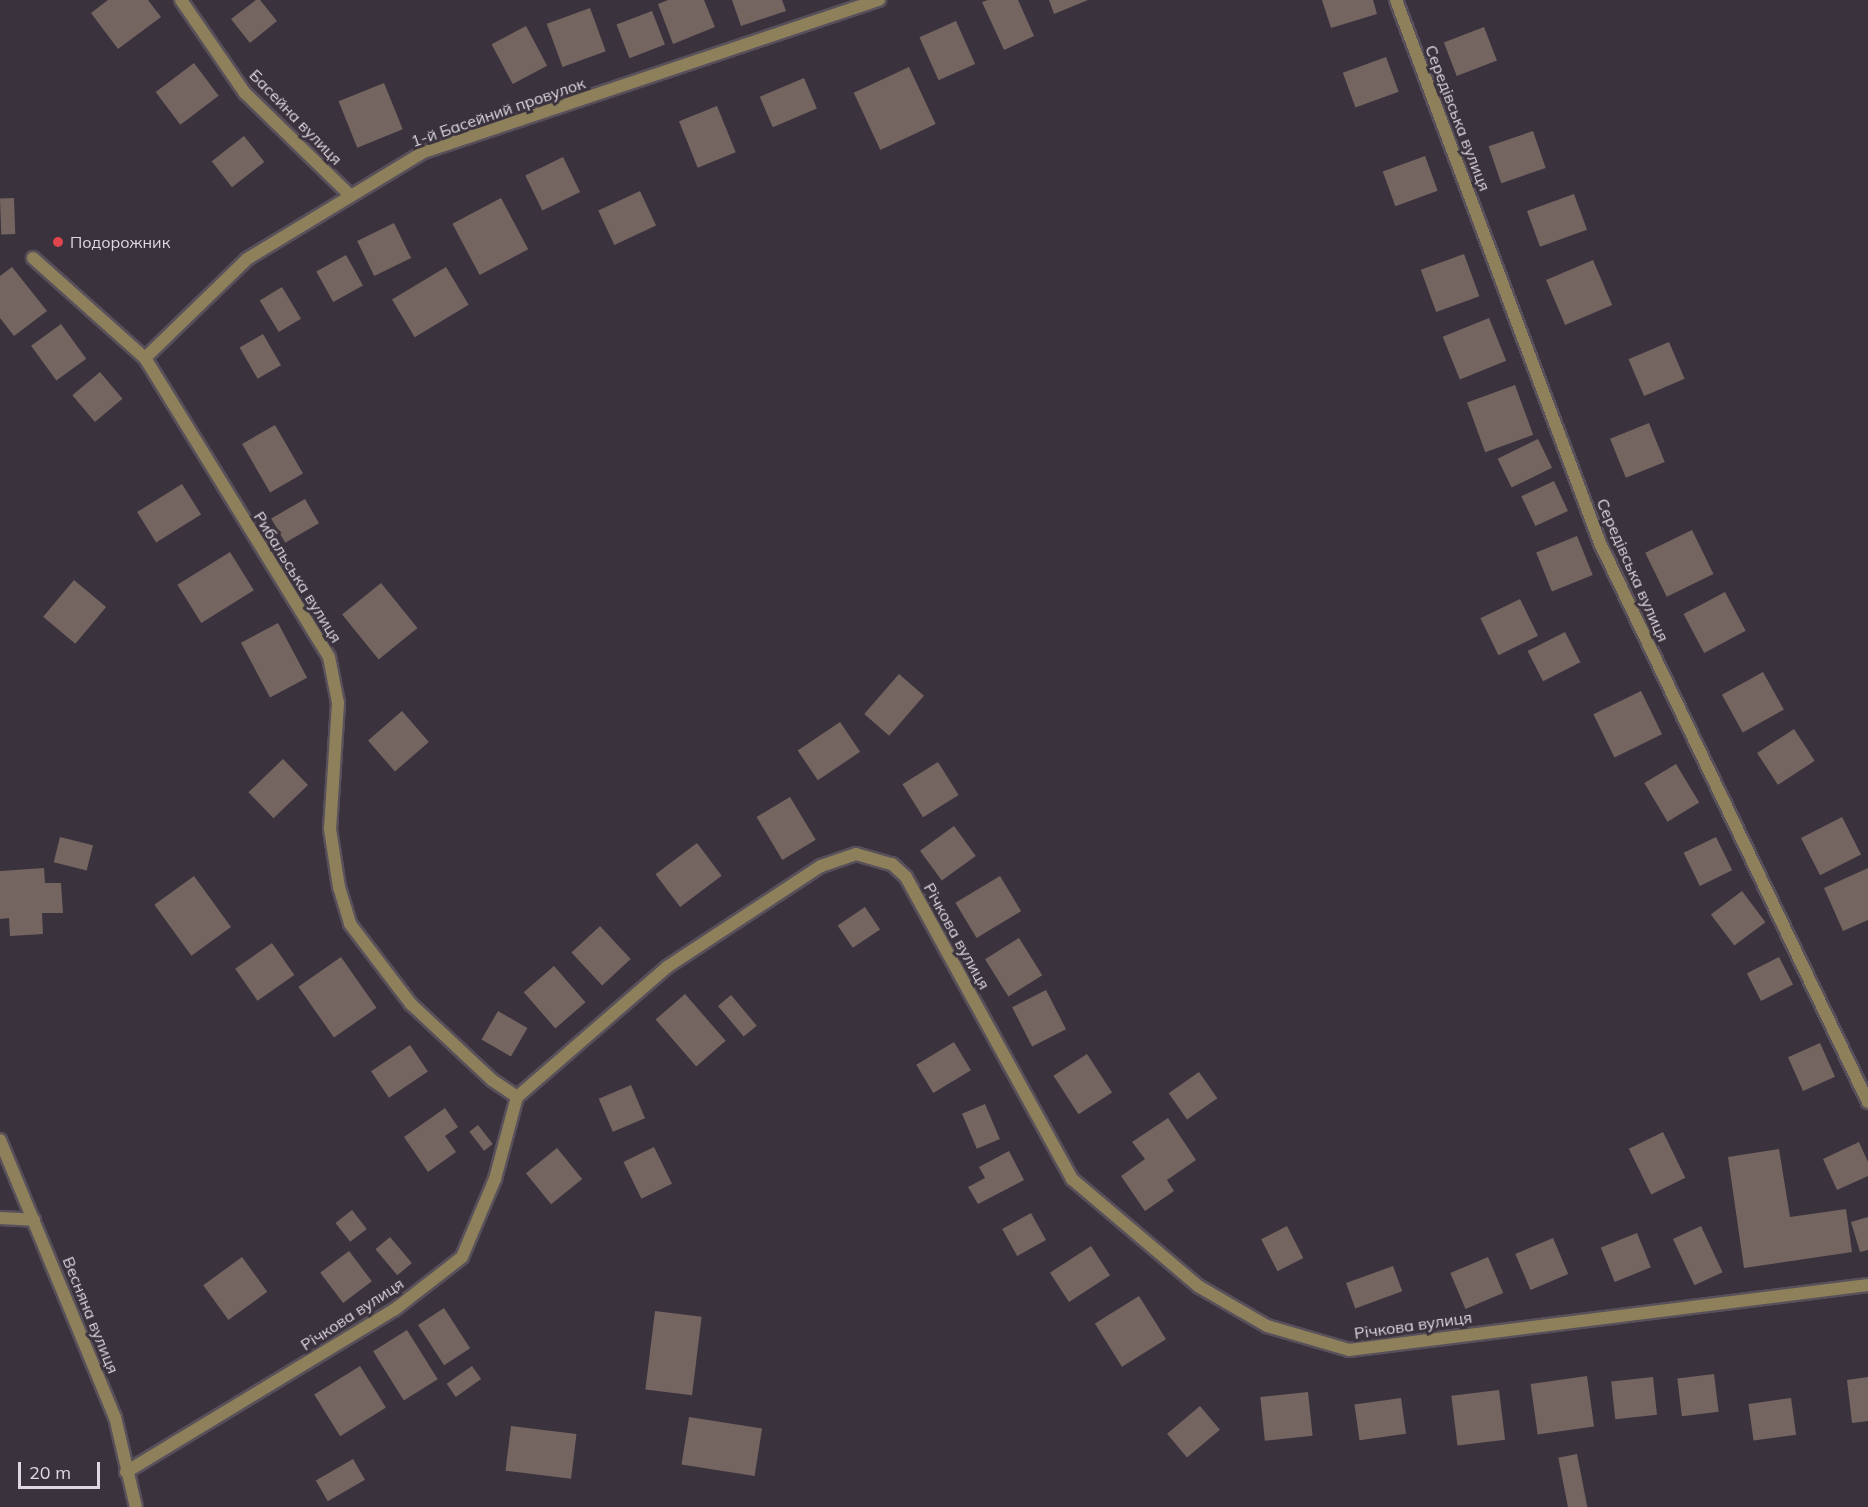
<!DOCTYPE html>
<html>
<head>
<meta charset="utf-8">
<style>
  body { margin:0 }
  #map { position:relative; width:1868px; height:1507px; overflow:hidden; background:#3a323d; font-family:Mulish,sans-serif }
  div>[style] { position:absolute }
  .building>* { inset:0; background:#756561; transform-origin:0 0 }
  .roads { filter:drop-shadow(2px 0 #58505a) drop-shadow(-2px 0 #58505a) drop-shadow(0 2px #58505a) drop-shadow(0 -2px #58505a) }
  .street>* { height:12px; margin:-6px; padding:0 6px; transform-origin:6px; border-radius:6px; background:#8d805b }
  .dots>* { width:16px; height:16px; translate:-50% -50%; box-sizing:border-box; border:3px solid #3a323d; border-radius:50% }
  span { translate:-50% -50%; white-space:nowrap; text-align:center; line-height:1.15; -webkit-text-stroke:6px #3a323d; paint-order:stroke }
  .street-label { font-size:16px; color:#ded9e0 }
  .poi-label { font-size:16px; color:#ded9e0 }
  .left { translate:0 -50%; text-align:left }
  .scale { position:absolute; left:18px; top:1462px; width:82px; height:27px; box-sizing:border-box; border:3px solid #ded9e0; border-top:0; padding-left:8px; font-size:18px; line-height:21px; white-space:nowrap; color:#ded9e0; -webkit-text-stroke:4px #3a323d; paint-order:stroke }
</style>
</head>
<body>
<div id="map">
  <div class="building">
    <i style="clip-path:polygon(108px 0,148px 0,161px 17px,118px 49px,91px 13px)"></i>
    <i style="clip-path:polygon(256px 0,260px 0,277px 21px,250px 43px,231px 19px)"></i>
    <i style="clip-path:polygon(668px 0,704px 0,715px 27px,673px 44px,658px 4px)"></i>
    <i style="clip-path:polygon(732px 0,782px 0,786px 11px,741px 26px)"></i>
    <i style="clip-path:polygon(988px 0,1018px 0,1034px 36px,1004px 50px,982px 2px)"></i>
    <i style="clip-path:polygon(1049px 0,1088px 0,1054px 14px)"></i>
    <i style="clip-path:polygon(1322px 0,1373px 0,1377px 14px,1331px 28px)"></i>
    <i style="left:590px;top:8px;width:46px;height:46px;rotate:70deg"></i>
    <i style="left:652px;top:11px;width:36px;height:38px;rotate:69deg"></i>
    <i style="left:956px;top:21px;width:47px;height:40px;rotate:66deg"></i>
    <i style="left:526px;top:26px;width:45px;height:39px;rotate:62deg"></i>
    <i style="left:1484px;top:27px;width:36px;height:43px;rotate:69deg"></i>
    <i style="left:1386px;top:57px;width:37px;height:46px;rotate:70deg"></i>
    <i style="left:194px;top:63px;width:41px;height:48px;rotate:53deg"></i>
    <i style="left:909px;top:67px;width:63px;height:61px;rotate:65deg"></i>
    <i style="left:804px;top:78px;width:33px;height:48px;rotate:67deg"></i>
    <i style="left:384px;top:83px;width:50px;height:49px;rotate:68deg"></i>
    <i style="left:717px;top:106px;width:50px;height:41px;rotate:68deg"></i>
    <i style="left:1533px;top:131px;width:39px;height:47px;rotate:71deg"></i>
    <i style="left:244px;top:136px;width:33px;height:41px;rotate:52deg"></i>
    <i style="left:1425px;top:156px;width:37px;height:45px;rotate:70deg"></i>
    <i style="left:563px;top:157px;width:39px;height:42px;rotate:64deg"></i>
    <i style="left:640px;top:191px;width:38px;height:46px;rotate:65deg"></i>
    <i style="left:1574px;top:194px;width:38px;height:50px;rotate:70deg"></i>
    <i style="left:14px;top:198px;width:36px;height:14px;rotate:88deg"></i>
    <i style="left:501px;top:198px;width:58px;height:55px;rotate:62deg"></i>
    <i style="left:394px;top:223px;width:39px;height:41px;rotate:64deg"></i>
    <i style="left:1464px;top:254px;width:45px;height:46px;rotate:70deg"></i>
    <i style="left:346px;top:255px;width:35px;height:34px;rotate:61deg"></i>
    <i style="left:1593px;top:260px;width:49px;height:51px;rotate:67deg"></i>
    <i style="clip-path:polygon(12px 267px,47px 311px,14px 336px,0 318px,0 276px)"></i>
    <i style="left:446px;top:267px;width:44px;height:63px;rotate:59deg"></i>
    <i style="left:282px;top:287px;width:37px;height:26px;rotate:59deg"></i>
    <i style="left:1489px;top:318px;width:46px;height:50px;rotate:68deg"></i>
    <i style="left:61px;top:324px;width:43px;height:37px;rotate:54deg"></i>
    <i style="left:263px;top:334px;width:36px;height:27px;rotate:60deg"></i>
    <i style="left:1669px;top:342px;width:40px;height:44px;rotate:67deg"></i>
    <i style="left:100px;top:372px;width:35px;height:36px;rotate:50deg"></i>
    <i style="left:1515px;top:385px;width:53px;height:51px;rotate:70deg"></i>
    <i style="left:1649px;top:423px;width:42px;height:42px;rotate:68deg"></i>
    <i style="left:275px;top:425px;width:56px;height:38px;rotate:60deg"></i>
    <i style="left:1538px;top:439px;width:32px;height:45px;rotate:64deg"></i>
    <i style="left:1554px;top:481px;width:33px;height:36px;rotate:65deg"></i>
    <i style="left:182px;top:484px;width:36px;height:53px;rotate:58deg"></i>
    <i style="left:305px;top:499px;width:28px;height:39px;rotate:60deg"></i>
    <i style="left:1692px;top:530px;width:49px;height:52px;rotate:64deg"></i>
    <i style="left:1577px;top:536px;width:42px;height:44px;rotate:68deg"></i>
    <i style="left:230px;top:552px;width:45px;height:62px;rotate:58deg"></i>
    <i style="left:74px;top:580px;width:42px;height:48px;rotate:40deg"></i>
    <i style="left:381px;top:583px;width:58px;height:50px;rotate:51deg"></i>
    <i style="left:1725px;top:592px;width:44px;height:47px;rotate:62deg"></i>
    <i style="left:1520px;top:599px;width:41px;height:44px;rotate:64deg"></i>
    <i style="left:278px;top:623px;width:62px;height:42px;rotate:62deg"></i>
    <i style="left:1565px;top:632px;width:34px;height:42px;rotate:63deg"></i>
    <i style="left:1763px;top:672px;width:43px;height:47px;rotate:61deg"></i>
    <i style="left:899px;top:674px;width:33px;height:53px;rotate:41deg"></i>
    <i style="left:1641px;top:691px;width:48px;height:53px;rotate:64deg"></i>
    <i style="left:402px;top:711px;width:41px;height:45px;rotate:49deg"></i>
    <i style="left:840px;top:722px;width:36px;height:51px;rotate:56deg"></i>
    <i style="left:1794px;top:729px;width:38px;height:44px;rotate:57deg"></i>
    <i style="left:283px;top:759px;width:36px;height:48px;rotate:46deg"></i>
    <i style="left:938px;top:762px;width:39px;height:42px;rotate:58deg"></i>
    <i style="left:1676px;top:764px;width:45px;height:37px;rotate:59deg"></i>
    <i style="left:790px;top:797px;width:50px;height:39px;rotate:59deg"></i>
    <i style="left:1842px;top:817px;width:42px;height:46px;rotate:63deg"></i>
    <i style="left:954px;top:826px;width:37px;height:42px;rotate:54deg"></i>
    <i style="left:60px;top:837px;width:34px;height:26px;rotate:14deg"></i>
    <i style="left:1716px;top:837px;width:37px;height:36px;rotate:64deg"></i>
    <i style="left:697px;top:843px;width:41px;height:52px;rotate:53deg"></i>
    <i style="clip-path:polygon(44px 868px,45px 883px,61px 883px,63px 913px,42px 913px,43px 934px,10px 936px,9px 918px,0 919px,0 871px)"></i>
    <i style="clip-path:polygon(1868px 868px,1868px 920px,1843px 931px,1824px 888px)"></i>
    <i style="left:194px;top:876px;width:63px;height:49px;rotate:54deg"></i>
    <i style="left:1000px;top:876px;width:41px;height:52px;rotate:59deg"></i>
    <i style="left:1742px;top:891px;width:39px;height:39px;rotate:53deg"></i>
    <i style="left:865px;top:907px;width:27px;height:33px;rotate:56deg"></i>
    <i style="left:600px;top:926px;width:45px;height:39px;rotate:47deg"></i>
    <i style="left:1019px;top:938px;width:44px;height:40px;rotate:58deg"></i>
    <i style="left:272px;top:943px;width:39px;height:45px;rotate:55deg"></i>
    <i style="left:341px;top:957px;width:62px;height:52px;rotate:55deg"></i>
    <i style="left:1779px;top:957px;width:31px;height:36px;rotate:63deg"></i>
    <i style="left:554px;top:966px;width:48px;height:40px;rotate:49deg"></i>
    <i style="left:1046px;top:990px;width:44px;height:38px;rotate:63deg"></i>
    <i style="left:685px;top:994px;width:62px;height:39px;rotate:49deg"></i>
    <i style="left:731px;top:995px;width:40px;height:17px;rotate:50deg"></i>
    <i style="left:498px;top:1011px;width:34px;height:33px;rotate:30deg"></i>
    <i style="left:954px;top:1042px;width:33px;height:44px;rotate:59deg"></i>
    <i style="left:1820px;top:1043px;width:37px;height:35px;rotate:66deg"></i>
    <i style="left:410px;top:1045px;width:32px;height:47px;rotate:56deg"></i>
    <i style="left:1087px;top:1054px;width:46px;height:40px;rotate:57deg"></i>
    <i style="left:1199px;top:1072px;width:32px;height:37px;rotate:55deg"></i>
    <i style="left:631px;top:1085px;width:36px;height:35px;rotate:67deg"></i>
    <i style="left:985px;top:1104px;width:38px;height:25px;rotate:67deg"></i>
    <i style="clip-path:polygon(445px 1108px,458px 1127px,445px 1136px,456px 1152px,428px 1172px,404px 1137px)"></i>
    <i style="clip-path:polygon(1168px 1118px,1196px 1160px,1167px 1180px,1174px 1191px,1145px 1211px,1121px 1176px,1145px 1159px,1132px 1142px)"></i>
    <i style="left:478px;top:1125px;width:24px;height:11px;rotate:52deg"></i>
    <i style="left:1663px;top:1132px;width:51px;height:38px;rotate:64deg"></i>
    <i style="clip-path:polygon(1859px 1142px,1868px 1162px,1868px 1176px,1837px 1190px,1823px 1159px)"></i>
    <i style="left:654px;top:1147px;width:41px;height:34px;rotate:64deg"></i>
    <i style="left:557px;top:1148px;width:40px;height:40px;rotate:51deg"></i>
    <i style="clip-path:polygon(1779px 1149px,1790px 1217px,1846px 1209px,1852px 1252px,1744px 1268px,1728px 1157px)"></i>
    <i style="clip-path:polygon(1009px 1151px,1024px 1180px,978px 1204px,968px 1187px,985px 1178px,979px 1167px)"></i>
    <i style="left:352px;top:1210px;width:24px;height:21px;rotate:52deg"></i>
    <i style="left:1031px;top:1213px;width:31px;height:33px;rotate:61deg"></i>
    <i style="clip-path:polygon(1868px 1217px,1868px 1250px,1860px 1252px,1851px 1222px)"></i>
    <i style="left:1287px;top:1226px;width:36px;height:29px;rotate:63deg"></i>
    <i style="left:1701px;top:1226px;width:51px;height:31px;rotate:65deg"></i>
    <i style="left:1637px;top:1233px;width:37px;height:39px;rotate:68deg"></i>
    <i style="left:390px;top:1237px;width:34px;height:19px;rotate:50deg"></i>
    <i style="left:1553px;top:1238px;width:39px;height:41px;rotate:67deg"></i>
    <i style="left:1091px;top:1246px;width:35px;height:49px;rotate:57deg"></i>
    <i style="left:349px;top:1251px;width:38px;height:36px;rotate:53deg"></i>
    <i style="left:242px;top:1257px;width:43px;height:48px;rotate:54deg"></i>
    <i style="left:1488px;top:1257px;width:39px;height:41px;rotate:67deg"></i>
    <i style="left:1393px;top:1266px;width:27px;height:50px;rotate:70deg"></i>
    <i style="left:1139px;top:1296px;width:51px;height:52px;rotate:58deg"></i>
    <i style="left:444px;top:1308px;width:48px;height:31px;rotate:57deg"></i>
    <i style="left:655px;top:1311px;width:47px;height:79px;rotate:7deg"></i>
    <i style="left:407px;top:1330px;width:58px;height:40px;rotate:58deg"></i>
    <i style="left:360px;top:1366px;width:49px;height:54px;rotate:58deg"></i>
    <i style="left:472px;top:1366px;width:16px;height:31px;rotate:55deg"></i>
    <i style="left:1714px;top:1374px;width:38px;height:37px;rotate:83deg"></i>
    <i style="left:1587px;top:1376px;width:51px;height:57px;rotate:82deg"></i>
    <i style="left:1653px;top:1377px;width:38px;height:42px;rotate:84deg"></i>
    <i style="clip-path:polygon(1868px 1377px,1868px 1421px,1852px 1423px,1847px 1380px)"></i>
    <i style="left:1499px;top:1390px;width:50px;height:48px;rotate:83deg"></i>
    <i style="left:1308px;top:1392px;width:44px;height:48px;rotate:84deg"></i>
    <i style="left:1401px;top:1398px;width:36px;height:47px;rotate:82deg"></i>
    <i style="left:1791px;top:1398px;width:37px;height:43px;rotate:82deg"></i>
    <i style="left:1200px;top:1406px;width:31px;height:43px;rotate:50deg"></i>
    <i style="left:689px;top:1417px;width:74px;height:48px;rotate:9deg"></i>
    <i style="left:511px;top:1426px;width:66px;height:45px;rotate:7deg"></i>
    <i style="left:1577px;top:1454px;width:54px;height:19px;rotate:79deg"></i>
    <i style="left:353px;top:1459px;width:24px;height:43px;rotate:60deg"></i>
  </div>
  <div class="roads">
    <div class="street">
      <i style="left:181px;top:0;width:113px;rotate:55.5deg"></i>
      <i style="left:245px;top:93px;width:146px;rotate:44.2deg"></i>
      <i style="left:1396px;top:0;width:580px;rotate:69.41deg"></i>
      <i style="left:1600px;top:543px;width:620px;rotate:64.39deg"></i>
      <i style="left:33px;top:258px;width:150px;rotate:41.8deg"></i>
      <i style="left:145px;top:358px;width:351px;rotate:58.4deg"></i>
      <i style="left:329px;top:657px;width:47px;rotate:78.9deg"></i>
      <i style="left:338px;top:703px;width:126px;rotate:93.6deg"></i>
      <i style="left:330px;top:829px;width:59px;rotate:81.2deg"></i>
      <i style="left:339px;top:887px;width:39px;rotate:73deg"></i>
      <i style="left:350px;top:924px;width:101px;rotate:52.7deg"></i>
      <i style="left:411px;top:1004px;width:111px;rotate:43.2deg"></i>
      <i style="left:492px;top:1080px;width:30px;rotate:34deg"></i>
      <i style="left:145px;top:358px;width:142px;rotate:-44.1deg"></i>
      <i style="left:247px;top:259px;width:207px;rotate:-31.2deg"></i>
      <i style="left:424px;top:152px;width:480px;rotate:-18.5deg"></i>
      <i style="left:0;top:1140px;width:300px;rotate:67.5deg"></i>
      <i style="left:115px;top:1417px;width:92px;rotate:76.9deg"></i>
      <i style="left:0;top:1218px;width:34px;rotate:3deg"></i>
      <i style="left:126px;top:1472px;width:313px;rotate:-31.2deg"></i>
      <i style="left:394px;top:1310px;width:86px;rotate:-37.9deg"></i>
      <i style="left:462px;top:1257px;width:85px;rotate:-67.1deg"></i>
      <i style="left:495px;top:1179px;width:85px;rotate:-75deg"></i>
      <i style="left:517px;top:1097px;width:198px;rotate:-40.9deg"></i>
      <i style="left:667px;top:967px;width:184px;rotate:-33.3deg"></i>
      <i style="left:821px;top:866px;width:37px;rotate:-19deg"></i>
      <i style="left:856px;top:854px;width:37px;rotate:16deg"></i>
      <i style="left:892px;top:864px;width:19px;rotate:43deg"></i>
      <i style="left:906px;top:877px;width:345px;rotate:61.2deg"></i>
      <i style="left:1072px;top:1179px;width:165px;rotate:40.3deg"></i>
      <i style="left:1198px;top:1286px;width:80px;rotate:30.1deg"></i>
      <i style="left:1267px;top:1326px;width:85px;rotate:16.3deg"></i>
      <i style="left:1349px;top:1350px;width:523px;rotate:-7.14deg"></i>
    </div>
  </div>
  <div class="dots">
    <i style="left:58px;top:242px;background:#e0444e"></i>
  </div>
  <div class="street-label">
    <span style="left:498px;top:112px;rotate:-19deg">1-й Басейний провулок</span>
    <span style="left:296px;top:117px;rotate:46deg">Басейна вулиця</span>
    <span style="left:1458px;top:118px;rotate:69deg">Середівська вулиця</span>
    <span style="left:1633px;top:570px;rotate:66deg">Середівська вулиця</span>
    <span style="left:298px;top:577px;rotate:58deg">Рибальська вулиця</span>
    <span style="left:957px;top:936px;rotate:61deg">Річкова вулиця</span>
    <span style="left:352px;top:1314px;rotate:-33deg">Річкова вулиця</span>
    <span style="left:91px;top:1315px;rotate:68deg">Весняна вулиця</span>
    <span style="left:1413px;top:1325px;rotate:-8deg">Річкова вулиця</span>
  </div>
  <div class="poi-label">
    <span class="left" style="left:70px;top:242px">Подорожник</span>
  </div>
  <div class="scale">20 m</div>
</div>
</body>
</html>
